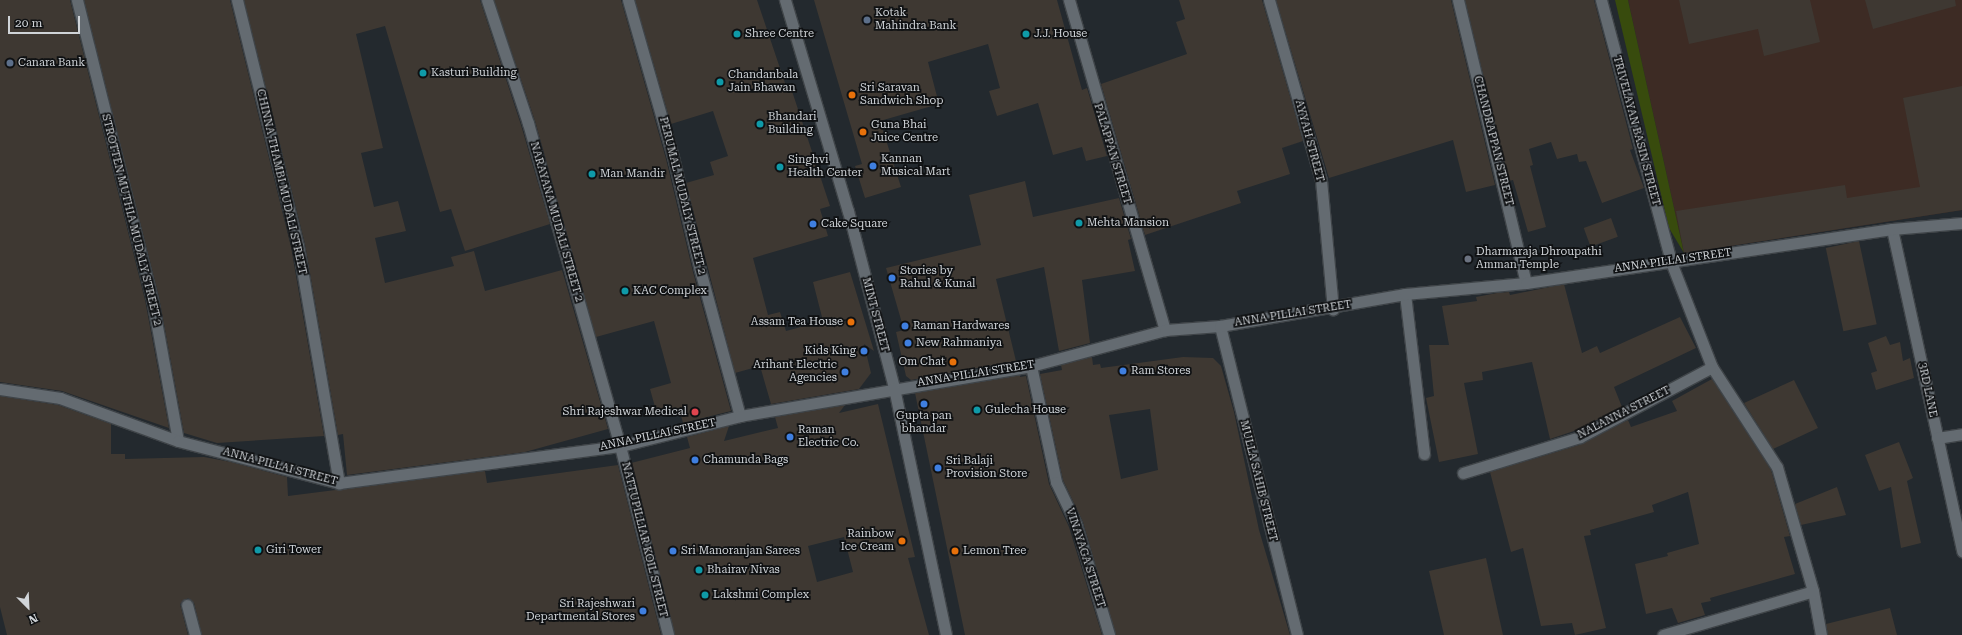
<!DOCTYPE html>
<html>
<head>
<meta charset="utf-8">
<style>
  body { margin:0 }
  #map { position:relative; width:1962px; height:635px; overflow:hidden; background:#23292e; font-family:"Roboto Serif",serif }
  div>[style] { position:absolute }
  .industrial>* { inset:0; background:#3d2b24 }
  .green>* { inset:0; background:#384b0d }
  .building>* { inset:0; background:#3e3832; transform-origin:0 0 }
  .roads { filter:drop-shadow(1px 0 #3f4448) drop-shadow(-1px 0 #3f4448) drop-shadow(0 1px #3f4448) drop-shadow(0 -1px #3f4448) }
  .minor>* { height:11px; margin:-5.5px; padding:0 5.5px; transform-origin:5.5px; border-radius:5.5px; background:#646b71 }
  .tertiary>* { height:11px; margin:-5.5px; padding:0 5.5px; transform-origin:5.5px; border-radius:5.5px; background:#646b71 }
  .dots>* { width:11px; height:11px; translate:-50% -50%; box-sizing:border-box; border:2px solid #0f1113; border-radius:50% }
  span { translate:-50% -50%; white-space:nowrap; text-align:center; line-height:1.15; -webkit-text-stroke:3.5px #0f1113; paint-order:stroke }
  .poi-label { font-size:11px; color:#d0d4d8 }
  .left { translate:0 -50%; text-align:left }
  .right { translate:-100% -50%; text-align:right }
  .street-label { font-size:11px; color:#d0d4d8 }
  .north { position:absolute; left:8px; top:587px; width:40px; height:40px; -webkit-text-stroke:3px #0f1113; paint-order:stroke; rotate:156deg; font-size:11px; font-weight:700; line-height:16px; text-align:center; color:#d0d4d8 }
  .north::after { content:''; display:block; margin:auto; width:14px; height:18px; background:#d0d4d8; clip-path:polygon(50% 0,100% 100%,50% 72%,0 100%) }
  .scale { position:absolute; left:8px; top:16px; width:72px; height:18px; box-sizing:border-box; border:2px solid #d0d4d8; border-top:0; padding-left:5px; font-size:12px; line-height:14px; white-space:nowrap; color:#d0d4d8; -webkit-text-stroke:3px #0f1113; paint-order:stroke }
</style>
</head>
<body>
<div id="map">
  <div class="industrial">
    <i style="clip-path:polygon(1628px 0,1962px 0,1962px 210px,1684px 253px)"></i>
  </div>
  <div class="green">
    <i style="clip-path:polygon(1615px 0,1628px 0,1684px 253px,1669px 228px)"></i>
  </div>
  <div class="building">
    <i style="clip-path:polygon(0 0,70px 0,145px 300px,169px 428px,62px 391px,0 382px)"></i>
    <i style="clip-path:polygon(84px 0,230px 0,291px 247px,324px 436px,217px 443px,184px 433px,159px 297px)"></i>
    <i style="clip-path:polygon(244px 0,480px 0,521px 125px,550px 224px,465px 251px,451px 209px,440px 212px,385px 26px,356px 34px,383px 148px,361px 153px,374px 207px,398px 201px,406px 231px,375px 238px,385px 283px,454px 266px,451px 257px,474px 251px,485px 291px,562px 270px,608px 429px,525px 452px,347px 475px,343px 434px,338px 435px,305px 244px)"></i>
    <i style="clip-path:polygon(494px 0,621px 0,666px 159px,693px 272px,731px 411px,683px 423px,679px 408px,657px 414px,650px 389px,671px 383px,654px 321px,596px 337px,535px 121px)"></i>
    <i style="clip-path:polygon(635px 0,757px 0,786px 86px,790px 85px,830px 206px,820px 209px,828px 236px,753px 258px,768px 315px,780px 312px,786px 331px,823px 321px,813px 282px,850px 272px,874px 351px,864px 344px,871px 373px,859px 389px,771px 404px,760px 366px,735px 373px,686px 183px,714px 175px,710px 162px,728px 156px,713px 111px,671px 124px)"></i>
    <i style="clip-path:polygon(814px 0,1057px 0,1082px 90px,1087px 88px,1107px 156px,1086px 161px,1082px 147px,1053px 155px,1038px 103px,997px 116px,989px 91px,1000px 88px,988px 44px,928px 62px,939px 104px,880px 121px,901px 187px,865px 198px,855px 166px,862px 164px)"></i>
    <i style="clip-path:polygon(1179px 0,1262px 0,1303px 141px,1282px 148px,1290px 174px,1237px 191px,1241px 203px,1145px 235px,1101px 84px,1187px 54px,1176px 22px,1185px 19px)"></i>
    <i style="clip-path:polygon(1276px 0,1451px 0,1495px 185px,1466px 192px,1453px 140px,1329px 178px)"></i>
    <i style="clip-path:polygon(1465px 0,1594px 0,1633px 149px,1630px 150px,1644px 188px,1602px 203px,1586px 161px,1579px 162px,1577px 154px,1557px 159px,1551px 142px,1529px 149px,1533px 165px,1530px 166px,1546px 227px,1528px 232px,1513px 180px,1509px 181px)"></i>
    <i style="clip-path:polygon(1679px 0,1810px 0,1820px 42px,1764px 56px,1758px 29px,1689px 44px)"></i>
    <i style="clip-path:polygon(1865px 0,1955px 0,1956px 6px,1873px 29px)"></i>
    <i style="clip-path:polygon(1962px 86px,1962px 210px,1684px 253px,1676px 211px,1845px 185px,1847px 198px,1920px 187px,1903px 98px)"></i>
    <i style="clip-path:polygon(1025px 181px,1033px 217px,1119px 198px,1131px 239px,1128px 240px,1135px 271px,1082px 280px,1090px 343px,1059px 351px,1044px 267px,996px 279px,1016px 361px,911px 380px,906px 376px,896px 332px,904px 330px,886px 268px,981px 245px,969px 195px)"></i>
    <i style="left:1611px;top:218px;width:20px;height:29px;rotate:70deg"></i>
    <i style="left:1859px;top:241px;width:85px;height:34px;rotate:78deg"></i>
    <i style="clip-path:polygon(1564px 284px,1582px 353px,1597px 346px,1600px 353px,1680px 317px,1696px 348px,1614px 387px,1622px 407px,1577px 430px,1550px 439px,1532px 362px,1482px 372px,1483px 380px,1464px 383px,1478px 454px,1439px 462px,1426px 398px,1434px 396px,1429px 345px,1449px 345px,1442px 306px,1477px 301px,1476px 297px,1497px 293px,1509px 292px,1510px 295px)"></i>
    <i style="clip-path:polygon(1886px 336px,1890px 345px,1900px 342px,1903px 361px,1910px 358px,1914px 378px,1876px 390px,1871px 373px,1877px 371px,1868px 343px)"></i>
    <i style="clip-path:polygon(evenodd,1092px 357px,1093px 365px,1100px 364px,1101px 368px,1183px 357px,1213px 358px,1221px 366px,1234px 412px,1259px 530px,1290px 635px,1116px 635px,1083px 522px,1063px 480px,1040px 374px,1062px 370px,1061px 365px,1092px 357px,1150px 409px,1158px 470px,1121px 479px,1109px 415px,1150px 409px)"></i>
    <i style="clip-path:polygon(1020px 375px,1020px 377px,1026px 376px,1049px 484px,1069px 527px,1102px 635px,965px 635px,915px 393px)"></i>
    <i style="clip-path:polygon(1712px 379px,1771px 470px,1790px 536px,1784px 537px,1795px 574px,1710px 598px,1711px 601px,1701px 603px,1705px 615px,1678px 623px,1672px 608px,1646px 614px,1635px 564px,1668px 556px,1667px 553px,1699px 544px,1688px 492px,1652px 505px,1654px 512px,1590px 530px,1591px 535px,1584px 536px,1606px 628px,1575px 635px,1572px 623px,1541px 626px,1523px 548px,1511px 552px,1490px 472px,1582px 444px,1628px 420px,1631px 427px,1677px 411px,1672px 401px)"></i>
    <i style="clip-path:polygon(1794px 380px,1818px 428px,1773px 449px,1744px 403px)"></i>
    <i style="clip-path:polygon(0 396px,58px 405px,111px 424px,111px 454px,125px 454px,125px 459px,204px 457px,231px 462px,287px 477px,288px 496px,485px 471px,487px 483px,618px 465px,661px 635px,202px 635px,194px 603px,188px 598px,180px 604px,188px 635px,7px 635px,0 607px)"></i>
    <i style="clip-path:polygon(evenodd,878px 404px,915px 557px,908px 558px,929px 635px,675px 635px,631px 463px,690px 448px,687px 437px,729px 426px,724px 441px,778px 428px,775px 417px,845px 405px,839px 413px,878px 404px,844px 537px,853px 572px,817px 582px,808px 546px,844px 537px)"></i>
    <i style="clip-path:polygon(1899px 442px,1913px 478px,1907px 481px,1921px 543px,1901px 548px,1891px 487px,1879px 491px,1865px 455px)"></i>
    <i style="clip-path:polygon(1837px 487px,1846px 515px,1801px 525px,1795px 504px)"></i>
    <i style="clip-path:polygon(1486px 558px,1503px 635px,1444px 635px,1429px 571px)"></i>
    <i style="clip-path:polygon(1890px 608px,1897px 635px,1828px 635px,1826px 624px)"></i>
  </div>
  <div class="roads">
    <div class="minor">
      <i style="left:77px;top:0;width:308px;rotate:75.9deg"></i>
      <i style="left:152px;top:299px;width:144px;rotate:79.6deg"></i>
      <i style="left:237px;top:0;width:253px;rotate:76.1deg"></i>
      <i style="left:298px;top:246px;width:241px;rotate:80.2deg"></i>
      <i style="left:487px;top:0;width:130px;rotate:71.6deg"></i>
      <i style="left:528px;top:123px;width:336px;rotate:74.1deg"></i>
      <i style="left:620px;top:446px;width:195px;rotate:75.7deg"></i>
      <i style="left:628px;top:0;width:163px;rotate:74deg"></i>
      <i style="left:673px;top:157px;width:116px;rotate:76.6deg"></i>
      <i style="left:700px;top:270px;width:151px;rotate:74.7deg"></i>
      <i style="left:1069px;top:0;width:344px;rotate:73.8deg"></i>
      <i style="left:1269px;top:0;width:187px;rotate:73.9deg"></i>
      <i style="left:1321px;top:180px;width:130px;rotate:84.7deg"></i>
      <i style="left:1458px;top:0;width:291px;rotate:76.5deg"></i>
      <i style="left:1601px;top:0;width:271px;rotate:75deg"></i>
      <i style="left:1671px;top:262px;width:113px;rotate:68.7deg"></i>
      <i style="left:1712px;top:367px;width:119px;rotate:57deg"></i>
      <i style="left:1777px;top:467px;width:129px;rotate:73.8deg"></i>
      <i style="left:1813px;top:591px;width:45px;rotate:79.7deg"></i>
      <i style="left:1892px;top:229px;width:330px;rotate:77.7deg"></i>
      <i style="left:1405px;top:294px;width:161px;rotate:83.2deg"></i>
      <i style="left:1220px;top:326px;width:318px;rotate:76deg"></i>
      <i style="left:1031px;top:366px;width:119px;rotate:77.8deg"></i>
      <i style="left:1056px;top:482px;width:47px;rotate:64.5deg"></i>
      <i style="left:1076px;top:524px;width:116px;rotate:73.4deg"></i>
      <i style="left:0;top:389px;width:61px;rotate:8.5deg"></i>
      <i style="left:60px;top:398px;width:126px;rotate:20deg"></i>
      <i style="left:178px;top:441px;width:166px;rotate:14.6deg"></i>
      <i style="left:339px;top:483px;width:283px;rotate:-7.5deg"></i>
      <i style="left:620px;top:446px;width:124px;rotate:-14deg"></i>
      <i style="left:740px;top:416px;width:295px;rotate:-9.7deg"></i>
      <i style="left:1031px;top:366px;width:139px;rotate:-15deg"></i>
      <i style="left:1165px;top:330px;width:55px;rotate:-4.2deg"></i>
      <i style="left:1220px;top:326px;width:188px;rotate:-9.8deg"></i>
      <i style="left:1405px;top:294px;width:121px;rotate:-5.2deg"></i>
      <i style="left:1526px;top:283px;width:370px;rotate:-8.4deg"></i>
      <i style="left:1892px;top:229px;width:70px;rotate:-4.9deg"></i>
      <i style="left:1937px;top:438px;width:25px;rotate:-9deg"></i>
      <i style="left:1463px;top:473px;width:122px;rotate:-17.1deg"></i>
      <i style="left:1580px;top:437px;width:149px;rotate:-27.9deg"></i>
      <i style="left:187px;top:605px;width:31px;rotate:75deg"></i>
      <i style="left:1663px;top:635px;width:156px;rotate:-16.3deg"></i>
    </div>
    <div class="tertiary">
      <i style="left:785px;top:0;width:220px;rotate:73.4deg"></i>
      <i style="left:848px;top:211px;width:183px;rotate:75.4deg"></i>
      <i style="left:894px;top:388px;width:252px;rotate:78.1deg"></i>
    </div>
  </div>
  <div class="dots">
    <i style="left:867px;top:20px;background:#5c6f8a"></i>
    <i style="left:737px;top:34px;background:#0f9aa8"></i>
    <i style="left:1026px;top:34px;background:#0f9aa8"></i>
    <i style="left:10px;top:63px;background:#5c6f8a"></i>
    <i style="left:423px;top:73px;background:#0f9aa8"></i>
    <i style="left:720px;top:82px;background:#0f9aa8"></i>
    <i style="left:852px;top:95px;background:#e8710a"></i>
    <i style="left:760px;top:124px;background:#0f9aa8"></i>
    <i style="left:863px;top:132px;background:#e8710a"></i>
    <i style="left:873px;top:166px;background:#3f7fe0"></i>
    <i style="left:780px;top:167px;background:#0f9aa8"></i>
    <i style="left:592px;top:174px;background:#0f9aa8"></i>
    <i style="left:1079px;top:223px;background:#0f9aa8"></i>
    <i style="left:813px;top:224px;background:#3f7fe0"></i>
    <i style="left:1468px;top:259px;background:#6b7280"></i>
    <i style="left:892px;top:278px;background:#3f7fe0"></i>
    <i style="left:625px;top:291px;background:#0f9aa8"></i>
    <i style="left:851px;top:322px;background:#e8710a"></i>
    <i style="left:905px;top:326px;background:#3f7fe0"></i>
    <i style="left:908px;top:343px;background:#3f7fe0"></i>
    <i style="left:864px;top:351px;background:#3f7fe0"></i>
    <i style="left:953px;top:362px;background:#e8710a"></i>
    <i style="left:1123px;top:371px;background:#3f7fe0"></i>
    <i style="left:845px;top:372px;background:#3f7fe0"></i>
    <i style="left:924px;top:404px;background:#3f7fe0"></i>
    <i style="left:977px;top:410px;background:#0f9aa8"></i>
    <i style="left:695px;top:412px;background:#e0444e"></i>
    <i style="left:790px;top:437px;background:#3f7fe0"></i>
    <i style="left:695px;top:460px;background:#3f7fe0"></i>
    <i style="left:938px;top:468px;background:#3f7fe0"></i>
    <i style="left:902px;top:541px;background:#e8710a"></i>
    <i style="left:258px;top:550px;background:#0f9aa8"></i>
    <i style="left:673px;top:551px;background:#3f7fe0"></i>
    <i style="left:955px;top:551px;background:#e8710a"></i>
    <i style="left:699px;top:570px;background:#0f9aa8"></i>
    <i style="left:705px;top:595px;background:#0f9aa8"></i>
    <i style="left:643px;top:611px;background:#3f7fe0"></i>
  </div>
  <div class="poi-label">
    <span class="left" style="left:875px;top:20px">Kotak<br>Mahindra Bank</span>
    <span class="left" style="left:745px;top:34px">Shree Centre</span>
    <span class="left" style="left:1034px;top:34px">J.J. House</span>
    <span class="left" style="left:18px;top:63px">Canara Bank</span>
    <span class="left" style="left:431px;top:73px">Kasturi Building</span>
    <span class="left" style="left:728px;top:82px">Chandanbala<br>Jain Bhawan</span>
    <span class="left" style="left:860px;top:95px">Sri Saravan<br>Sandwich Shop</span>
    <span class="left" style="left:768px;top:124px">Bhandari<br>Building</span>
    <span class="left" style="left:871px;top:132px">Guna Bhai<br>Juice Centre</span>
    <span class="left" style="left:881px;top:166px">Kannan<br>Musical Mart</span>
    <span class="left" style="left:788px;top:167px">Singhvi<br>Health Center</span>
    <span class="left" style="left:600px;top:174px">Man Mandir</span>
    <span class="left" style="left:1087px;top:223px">Mehta Mansion</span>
    <span class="left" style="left:821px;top:224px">Cake Square</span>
    <span class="left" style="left:1476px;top:259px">Dharmaraja Dhroupathi<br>Amman Temple</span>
    <span class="left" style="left:900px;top:278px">Stories by<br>Rahul &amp; Kunal</span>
    <span class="left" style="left:633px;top:291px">KAC Complex</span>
    <span class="right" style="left:843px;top:322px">Assam Tea House</span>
    <span class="left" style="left:913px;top:326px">Raman Hardwares</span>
    <span class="left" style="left:916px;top:343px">New Rahmaniya</span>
    <span class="right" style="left:856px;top:351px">Kids King</span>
    <span class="right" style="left:945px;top:362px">Om Chat</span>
    <span class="right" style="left:837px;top:372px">Arihant Electric<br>Agencies</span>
    <span class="left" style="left:1131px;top:371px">Ram Stores</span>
    <span class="left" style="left:985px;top:410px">Gulecha House</span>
    <span class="right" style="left:687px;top:412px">Shri Rajeshwar Medical</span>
    <span style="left:924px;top:423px">Gupta pan<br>bhandar</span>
    <span class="left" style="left:798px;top:437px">Raman<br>Electric Co.</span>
    <span class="left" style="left:703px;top:460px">Chamunda Bags</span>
    <span class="left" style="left:946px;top:468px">Sri Balaji<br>Provision Store</span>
    <span class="right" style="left:894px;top:541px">Rainbow<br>Ice Cream</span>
    <span class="left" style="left:266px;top:550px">Giri Tower</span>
    <span class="left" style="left:681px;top:551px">Sri Manoranjan Sarees</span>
    <span class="left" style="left:963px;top:551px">Lemon Tree</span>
    <span class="left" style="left:707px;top:570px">Bhairav Nivas</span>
    <span class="left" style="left:713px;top:595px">Lakshmi Complex</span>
    <span class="right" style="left:635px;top:611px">Sri Rajeshwari<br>Departmental Stores</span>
  </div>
  <div class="street-label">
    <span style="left:1636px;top:131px;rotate:75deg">TRIVELAYAN BASIN STREET</span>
    <span style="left:1309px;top:141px;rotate:75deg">AYYAH STREET</span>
    <span style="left:1493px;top:141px;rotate:76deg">CHANDRAPPAN STREET</span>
    <span style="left:1112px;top:154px;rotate:73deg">PALAPPAN STREET</span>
    <span style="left:281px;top:182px;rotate:77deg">CHINNA THAMBI MUDALI STREET</span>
    <span style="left:682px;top:196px;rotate:76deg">PERUMAL MUDALY STREET 2</span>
    <span style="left:131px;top:220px;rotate:76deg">STROTTEN MUTHIA MUDALY STREET 2</span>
    <span style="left:556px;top:222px;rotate:74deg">NARAYANA MUDALI STREET 2</span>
    <span style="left:1673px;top:261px;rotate:-8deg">ANNA PILLAI STREET</span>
    <span style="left:1293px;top:314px;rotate:-9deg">ANNA PILLAI STREET</span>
    <span style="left:875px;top:315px;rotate:75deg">MINT STREET</span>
    <span style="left:976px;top:374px;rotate:-9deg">ANNA PILLAI STREET</span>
    <span style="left:1927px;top:390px;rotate:78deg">3RD LANE</span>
    <span style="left:1624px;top:413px;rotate:-27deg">NALANNA STREET</span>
    <span style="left:658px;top:435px;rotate:-12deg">ANNA PILLAI STREET</span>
    <span style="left:280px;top:467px;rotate:15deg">ANNA PILLAI STREET</span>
    <span style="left:1258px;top:481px;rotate:76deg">MULLA SAHIB STREET</span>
    <span style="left:644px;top:540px;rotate:76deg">NATTUPILLIAR KOIL STREET</span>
    <span style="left:1085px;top:558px;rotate:72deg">VINAYAGA STREET</span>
  </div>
  <div class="north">N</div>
  <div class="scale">20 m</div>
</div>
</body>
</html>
